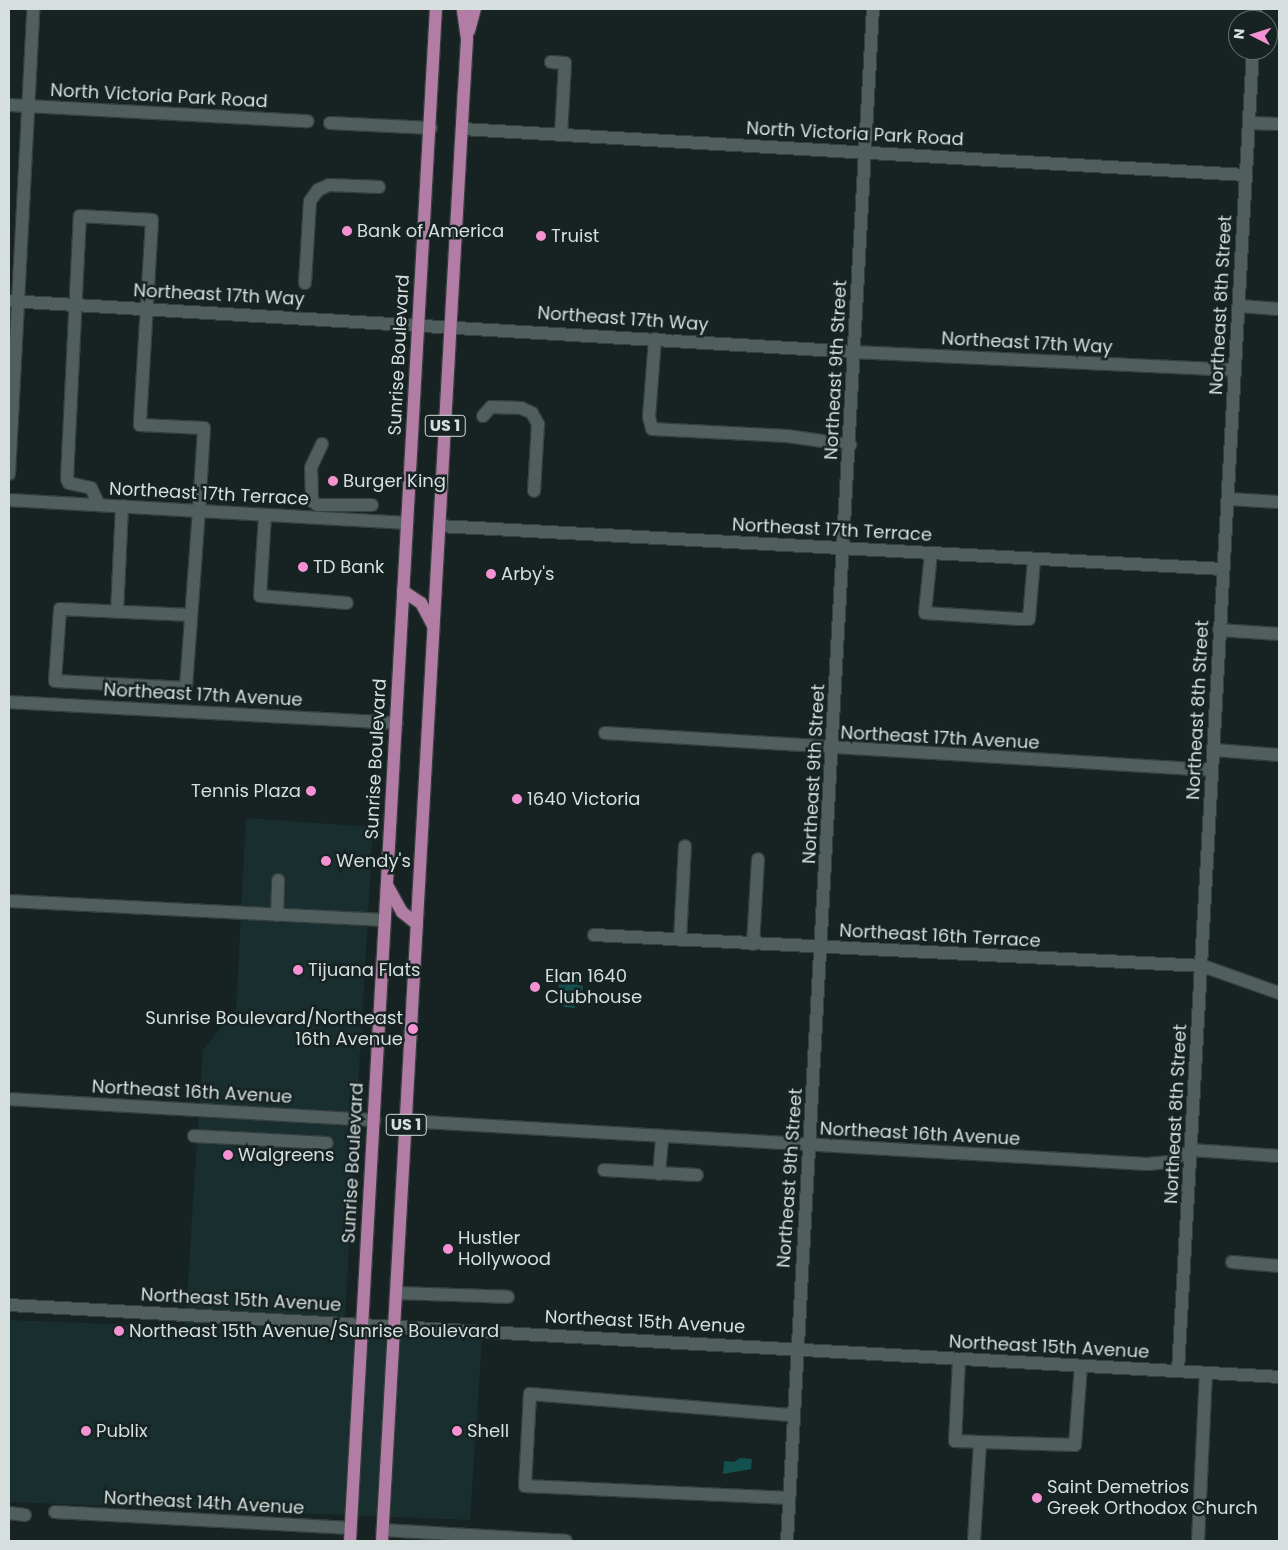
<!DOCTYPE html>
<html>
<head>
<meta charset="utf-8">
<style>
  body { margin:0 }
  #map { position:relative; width:1288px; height:1550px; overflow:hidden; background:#162322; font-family:Poppins,sans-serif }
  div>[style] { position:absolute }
  .built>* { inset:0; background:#192e2e }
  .water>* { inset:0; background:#125150 }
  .roads { filter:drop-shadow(1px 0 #363e3e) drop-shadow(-1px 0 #363e3e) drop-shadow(0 1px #363e3e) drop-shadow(0 -1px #363e3e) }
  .minor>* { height:12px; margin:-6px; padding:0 6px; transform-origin:6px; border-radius:6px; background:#505e5d }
  .major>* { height:12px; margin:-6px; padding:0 6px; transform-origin:6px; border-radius:6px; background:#b27da4 }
  .dots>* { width:14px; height:14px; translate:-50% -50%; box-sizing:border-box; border:2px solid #162322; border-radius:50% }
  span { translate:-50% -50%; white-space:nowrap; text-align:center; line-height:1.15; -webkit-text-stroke:5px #162322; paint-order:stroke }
  .shield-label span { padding:1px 4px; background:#162322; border:1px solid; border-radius:4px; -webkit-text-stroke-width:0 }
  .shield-label { font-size:16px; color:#d6dede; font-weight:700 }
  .street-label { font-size:18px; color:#d6dede }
  .poi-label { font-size:18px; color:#d6dede }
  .left { translate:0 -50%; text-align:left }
  .right { translate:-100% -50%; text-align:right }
  .frame { position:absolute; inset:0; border:10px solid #d6dede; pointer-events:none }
  .north { position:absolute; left:1228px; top:10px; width:50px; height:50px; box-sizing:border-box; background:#162322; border:1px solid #636e6d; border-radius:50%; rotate:275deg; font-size:14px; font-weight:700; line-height:20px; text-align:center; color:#d6dede }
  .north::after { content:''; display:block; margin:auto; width:18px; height:22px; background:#f491d3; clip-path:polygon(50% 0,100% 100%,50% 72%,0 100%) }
</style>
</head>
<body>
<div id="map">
  <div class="built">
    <i style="clip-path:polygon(246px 818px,373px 827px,344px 1335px,482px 1339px,470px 1520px,9px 1502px,9px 1320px,185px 1327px,203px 1050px,236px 1009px)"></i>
  </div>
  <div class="water">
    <i style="clip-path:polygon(566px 974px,577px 975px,577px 985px,583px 986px,582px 998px,576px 998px,575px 1008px,564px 1007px,564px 997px,558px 996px,559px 984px,565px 985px)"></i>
    <i style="clip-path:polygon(740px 1458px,752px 1459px,751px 1469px,723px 1474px,724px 1461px,734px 1462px)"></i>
  </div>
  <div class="roads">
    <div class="minor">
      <i style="left:1255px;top:20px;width:11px;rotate:-85deg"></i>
      <i style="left:551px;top:62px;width:14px;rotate:4deg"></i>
      <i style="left:565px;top:63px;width:71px;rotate:93.2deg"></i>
      <i style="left:9px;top:105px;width:299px;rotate:3.1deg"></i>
      <i style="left:330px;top:123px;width:101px;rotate:2.8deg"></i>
      <i style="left:1249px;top:123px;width:30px;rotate:2deg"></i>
      <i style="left:462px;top:129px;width:784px;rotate:3.36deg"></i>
      <i style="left:305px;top:283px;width:82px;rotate:-86.5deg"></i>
      <i style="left:310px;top:201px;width:14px;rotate:-54deg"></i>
      <i style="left:318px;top:190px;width:12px;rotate:-24deg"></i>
      <i style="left:329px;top:185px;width:50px;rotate:2.3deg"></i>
      <i style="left:9px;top:301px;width:847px;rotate:3.45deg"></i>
      <i style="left:854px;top:352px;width:381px;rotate:2.7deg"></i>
      <i style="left:1239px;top:306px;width:40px;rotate:4.3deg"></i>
      <i style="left:655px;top:339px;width:78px;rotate:94.4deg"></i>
      <i style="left:649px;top:417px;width:12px;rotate:76deg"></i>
      <i style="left:652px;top:429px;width:135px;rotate:3deg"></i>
      <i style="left:787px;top:436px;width:64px;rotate:8.1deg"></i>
      <i style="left:483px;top:416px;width:12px;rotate:-48deg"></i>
      <i style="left:491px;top:407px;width:30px;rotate:2deg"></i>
      <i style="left:521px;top:408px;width:12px;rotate:24deg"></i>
      <i style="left:532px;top:413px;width:13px;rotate:61deg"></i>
      <i style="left:538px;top:424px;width:67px;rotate:93.4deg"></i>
      <i style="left:322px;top:444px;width:26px;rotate:115deg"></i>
      <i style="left:311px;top:468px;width:33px;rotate:88deg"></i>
      <i style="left:312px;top:501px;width:7px;rotate:34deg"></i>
      <i style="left:318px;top:505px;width:54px"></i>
      <i style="left:9px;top:474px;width:466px;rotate:-87deg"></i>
      <i style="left:1228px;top:499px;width:51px;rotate:3.4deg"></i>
      <i style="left:9px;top:500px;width:399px;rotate:3.3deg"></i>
      <i style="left:99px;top:505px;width:19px;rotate:-115deg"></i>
      <i style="left:91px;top:488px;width:23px;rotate:-167deg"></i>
      <i style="left:69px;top:483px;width:4px;rotate:-117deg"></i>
      <i style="left:67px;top:479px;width:263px;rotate:-87.2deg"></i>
      <i style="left:80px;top:216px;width:72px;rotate:3.2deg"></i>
      <i style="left:152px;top:220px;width:205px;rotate:93.4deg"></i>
      <i style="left:140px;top:425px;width:64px;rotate:2.7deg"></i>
      <i style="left:204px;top:428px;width:82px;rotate:93.5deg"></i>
      <i style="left:199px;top:510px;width:178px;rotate:94.2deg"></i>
      <i style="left:186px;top:688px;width:131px;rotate:-176.9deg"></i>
      <i style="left:55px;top:681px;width:72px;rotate:-86deg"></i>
      <i style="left:60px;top:609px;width:131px;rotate:2.6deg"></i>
      <i style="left:265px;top:515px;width:81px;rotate:93.5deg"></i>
      <i style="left:260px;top:596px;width:87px;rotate:4.6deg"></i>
      <i style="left:439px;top:526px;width:785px;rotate:3.14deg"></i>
      <i style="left:931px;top:553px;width:60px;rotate:95.7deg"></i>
      <i style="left:925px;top:613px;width:94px;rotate:3.7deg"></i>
      <i style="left:1019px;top:619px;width:10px"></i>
      <i style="left:1029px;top:619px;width:60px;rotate:-85.2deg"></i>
      <i style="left:117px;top:612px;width:106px;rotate:-87.3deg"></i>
      <i style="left:1219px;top:630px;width:60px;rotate:3.8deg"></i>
      <i style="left:9px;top:702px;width:388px;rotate:3.1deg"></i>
      <i style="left:605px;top:733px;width:608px;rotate:3.49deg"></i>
      <i style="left:1214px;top:750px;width:65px;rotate:4.4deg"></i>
      <i style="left:9px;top:901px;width:376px;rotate:2.9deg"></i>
      <i style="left:277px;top:915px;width:35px;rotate:-88deg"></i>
      <i style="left:594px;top:935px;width:610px;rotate:2.91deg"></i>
      <i style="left:1203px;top:966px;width:81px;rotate:19.6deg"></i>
      <i style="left:680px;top:940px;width:94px;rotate:-87deg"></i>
      <i style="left:753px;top:944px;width:85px;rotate:-86.6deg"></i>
      <i style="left:9px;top:1099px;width:366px;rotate:3.3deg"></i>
      <i style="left:406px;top:1121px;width:742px;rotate:3.32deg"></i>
      <i style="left:1147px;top:1164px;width:23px;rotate:-5deg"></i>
      <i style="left:1170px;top:1162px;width:25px;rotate:-29deg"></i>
      <i style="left:1192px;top:1150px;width:87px;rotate:3.9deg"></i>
      <i style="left:194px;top:1136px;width:133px;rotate:3deg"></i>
      <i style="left:604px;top:1170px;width:93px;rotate:3.1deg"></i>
      <i style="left:659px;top:1174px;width:37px;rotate:-85deg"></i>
      <i style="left:1232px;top:1262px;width:47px;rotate:4.9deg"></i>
      <i style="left:396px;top:1293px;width:112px;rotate:2deg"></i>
      <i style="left:9px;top:1305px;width:1272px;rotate:3.24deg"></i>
      <i style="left:959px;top:1360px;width:81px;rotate:92.8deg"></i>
      <i style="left:955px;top:1441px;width:25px;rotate:2deg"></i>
      <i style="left:1178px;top:1371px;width:1323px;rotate:-86.75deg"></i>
      <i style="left:789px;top:1498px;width:264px;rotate:-177.4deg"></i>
      <i style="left:525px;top:1486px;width:92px;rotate:-86.9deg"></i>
      <i style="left:530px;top:1394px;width:264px;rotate:4.6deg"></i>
      <i style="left:55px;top:1512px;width:296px;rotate:3.1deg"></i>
      <i style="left:9px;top:1513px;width:16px;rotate:7deg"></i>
      <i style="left:383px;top:1530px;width:183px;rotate:3.4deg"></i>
      <i style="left:787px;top:1541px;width:1534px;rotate:-86.79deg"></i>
      <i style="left:974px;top:1541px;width:99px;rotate:-86.5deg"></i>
      <i style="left:980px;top:1442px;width:95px;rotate:1.8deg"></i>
      <i style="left:1075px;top:1445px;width:79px;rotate:-85.7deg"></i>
      <i style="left:1198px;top:1541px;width:168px;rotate:-87.3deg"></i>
    </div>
    <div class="major">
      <i style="left:469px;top:31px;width:23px;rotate:-75deg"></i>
      <i style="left:403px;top:591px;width:22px;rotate:34deg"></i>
      <i style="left:421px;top:603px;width:26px;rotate:62deg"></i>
      <i style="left:387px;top:885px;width:31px;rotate:61deg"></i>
      <i style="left:402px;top:912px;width:19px;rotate:39deg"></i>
      <i style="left:350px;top:1541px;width:1534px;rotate:-86.79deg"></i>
      <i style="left:382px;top:1541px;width:1453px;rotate:-86.77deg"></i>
      <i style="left:464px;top:90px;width:51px;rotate:-86.6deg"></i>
      <i style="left:467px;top:39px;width:30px;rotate:-98deg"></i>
    </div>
  </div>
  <div class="dots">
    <i style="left:347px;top:231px;background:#f491d3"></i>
    <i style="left:541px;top:236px;background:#f491d3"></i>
    <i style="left:333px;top:481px;background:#f491d3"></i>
    <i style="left:303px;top:567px;background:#f491d3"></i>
    <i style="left:491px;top:574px;background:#f491d3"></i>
    <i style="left:311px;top:791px;background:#f491d3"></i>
    <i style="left:517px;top:799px;background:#f491d3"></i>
    <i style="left:326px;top:861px;background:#f491d3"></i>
    <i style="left:298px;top:970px;background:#f491d3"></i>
    <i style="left:535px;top:987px;background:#f491d3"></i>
    <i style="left:413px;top:1029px;background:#f491d3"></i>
    <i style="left:228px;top:1155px;background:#f491d3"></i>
    <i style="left:448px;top:1249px;background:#f491d3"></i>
    <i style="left:119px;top:1331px;background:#f491d3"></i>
    <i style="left:86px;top:1431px;background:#f491d3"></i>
    <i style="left:457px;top:1431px;background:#f491d3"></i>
    <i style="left:1037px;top:1498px;background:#f491d3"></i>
  </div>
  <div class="shield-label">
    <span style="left:445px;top:426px">US 1</span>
    <span style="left:406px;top:1125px">US 1</span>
  </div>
  <div class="street-label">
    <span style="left:159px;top:96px;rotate:3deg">North Victoria Park Road</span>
    <span style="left:855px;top:134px;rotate:3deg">North Victoria Park Road</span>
    <span style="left:219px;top:295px;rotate:3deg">Northeast 17th Way</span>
    <span style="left:1221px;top:305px;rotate:-87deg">Northeast 8th Street</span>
    <span style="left:623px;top:319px;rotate:4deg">Northeast 17th Way</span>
    <span style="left:1027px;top:343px;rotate:3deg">Northeast 17th Way</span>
    <span style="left:399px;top:355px;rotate:-87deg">Sunrise Boulevard</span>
    <span style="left:836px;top:370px;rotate:-87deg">Northeast 9th Street</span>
    <span style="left:209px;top:494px;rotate:3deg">Northeast 17th Terrace</span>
    <span style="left:832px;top:530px;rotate:3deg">Northeast 17th Terrace</span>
    <span style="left:203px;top:695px;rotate:3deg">Northeast 17th Avenue</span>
    <span style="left:1198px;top:710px;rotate:-87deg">Northeast 8th Street</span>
    <span style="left:940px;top:738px;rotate:3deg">Northeast 17th Avenue</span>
    <span style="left:376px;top:759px;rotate:-87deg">Sunrise Boulevard</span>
    <span style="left:814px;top:774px;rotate:-87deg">Northeast 9th Street</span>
    <span style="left:940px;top:936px;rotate:3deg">Northeast 16th Terrace</span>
    <span style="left:192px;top:1092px;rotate:3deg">Northeast 16th Avenue</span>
    <span style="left:1176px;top:1114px;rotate:-87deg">Northeast 8th Street</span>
    <span style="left:920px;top:1134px;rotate:3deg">Northeast 16th Avenue</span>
    <span style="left:353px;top:1163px;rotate:-87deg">Sunrise Boulevard</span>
    <span style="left:790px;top:1178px;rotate:-86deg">Northeast 9th Street</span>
    <span style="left:241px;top:1300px;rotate:3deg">Northeast 15th Avenue</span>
    <span style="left:645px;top:1322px;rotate:3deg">Northeast 15th Avenue</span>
    <span style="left:1049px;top:1347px;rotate:3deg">Northeast 15th Avenue</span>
    <span style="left:204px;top:1503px;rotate:3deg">Northeast 14th Avenue</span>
  </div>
  <div class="poi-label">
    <span class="left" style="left:357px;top:231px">Bank of America</span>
    <span class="left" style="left:551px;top:236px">Truist</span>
    <span class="left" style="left:343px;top:481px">Burger King</span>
    <span class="left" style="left:313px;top:567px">TD Bank</span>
    <span class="left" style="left:501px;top:574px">Arby's</span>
    <span class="right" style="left:301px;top:791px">Tennis Plaza</span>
    <span class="left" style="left:527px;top:799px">1640 Victoria</span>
    <span class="left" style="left:336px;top:861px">Wendy's</span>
    <span class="left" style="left:308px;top:970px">Tijuana Flats</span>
    <span class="left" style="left:545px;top:987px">Elan 1640<br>Clubhouse</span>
    <span class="right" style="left:403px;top:1029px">Sunrise Boulevard/Northeast<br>16th Avenue</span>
    <span class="left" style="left:238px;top:1155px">Walgreens</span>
    <span class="left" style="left:458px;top:1249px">Hustler<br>Hollywood</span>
    <span class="left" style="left:129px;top:1331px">Northeast 15th Avenue/Sunrise Boulevard</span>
    <span class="left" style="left:96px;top:1431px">Publix</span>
    <span class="left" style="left:467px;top:1431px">Shell</span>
    <span class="left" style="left:1047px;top:1498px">Saint Demetrios<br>Greek Orthodox Church</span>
  </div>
  <div class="frame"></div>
  <div class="north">N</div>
</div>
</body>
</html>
